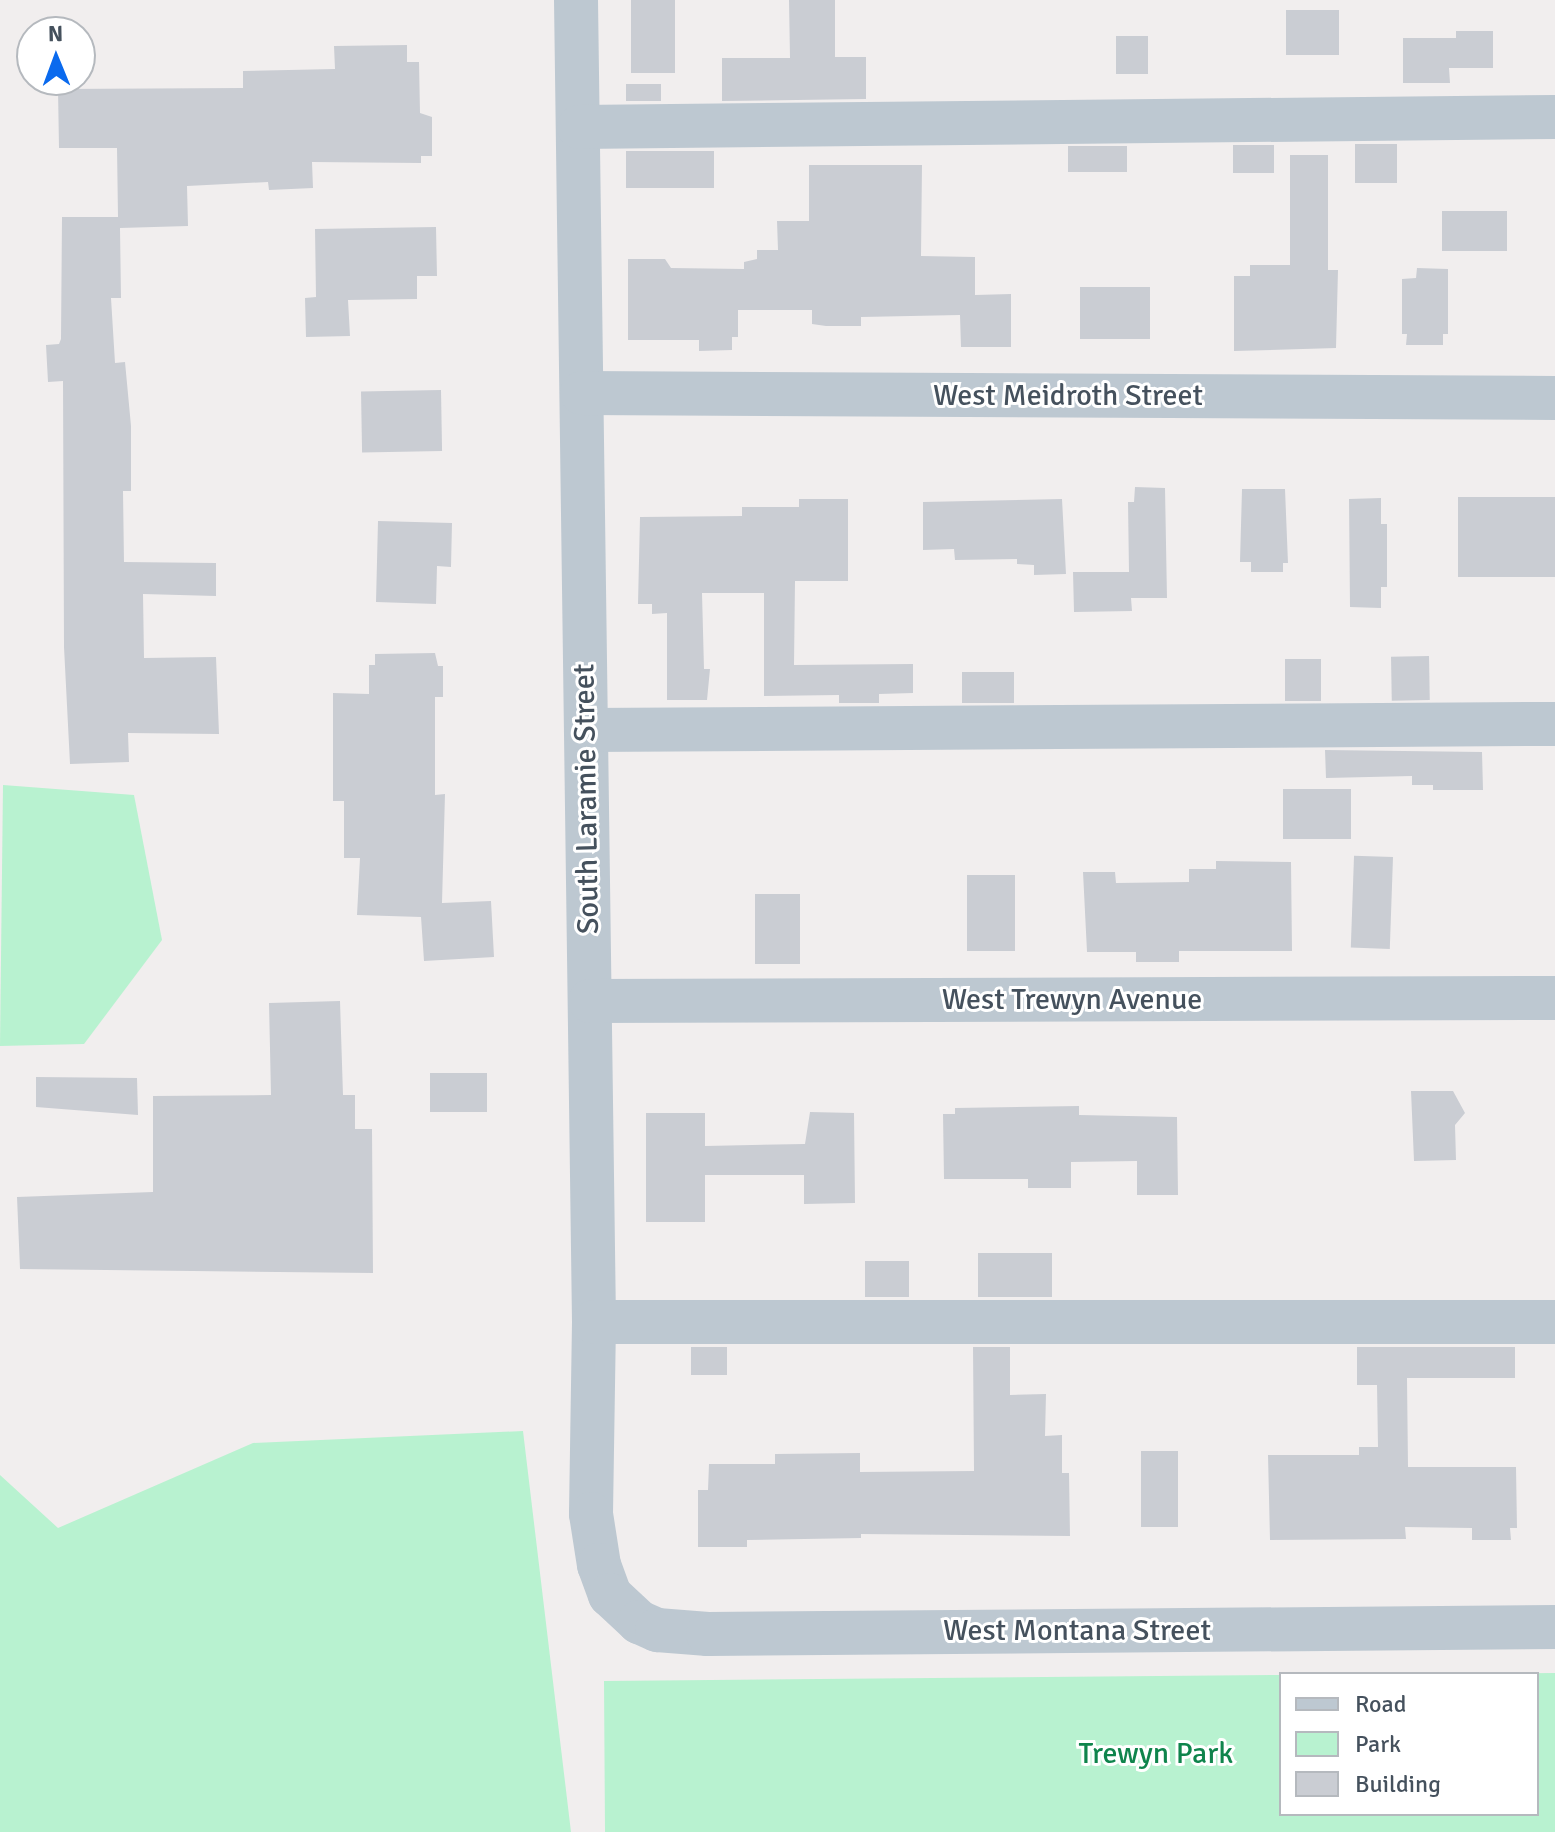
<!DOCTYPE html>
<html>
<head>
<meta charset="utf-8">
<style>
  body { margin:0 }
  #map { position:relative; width:1555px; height:1832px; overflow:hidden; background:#f1eeee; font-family:Signika,sans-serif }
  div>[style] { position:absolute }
  .green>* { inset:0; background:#b8f2d0 }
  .building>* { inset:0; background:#cacdd3; transform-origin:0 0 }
  .minor>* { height:44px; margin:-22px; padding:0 22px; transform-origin:22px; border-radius:22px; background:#bdc8d1 }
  span { translate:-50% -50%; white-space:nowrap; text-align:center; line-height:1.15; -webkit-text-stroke:6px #fff; paint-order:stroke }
  .street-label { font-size:30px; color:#45515d }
  .park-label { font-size:30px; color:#0f844c }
  .legend { position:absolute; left:1279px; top:1672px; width:260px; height:144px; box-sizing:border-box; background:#fff; border:2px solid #b5b9be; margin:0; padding:10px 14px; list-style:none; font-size:24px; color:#45515d }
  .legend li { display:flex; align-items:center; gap:16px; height:40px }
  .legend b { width:40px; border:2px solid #b5b9be }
  .north { position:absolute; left:16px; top:16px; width:80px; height:80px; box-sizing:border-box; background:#fff; border:2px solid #b5b9be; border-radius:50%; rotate:359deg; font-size:22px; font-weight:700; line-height:32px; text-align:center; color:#45515d }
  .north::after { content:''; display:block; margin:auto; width:28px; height:36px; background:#0a6aee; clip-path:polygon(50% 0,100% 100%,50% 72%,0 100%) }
</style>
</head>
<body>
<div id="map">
  <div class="green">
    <i style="clip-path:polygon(3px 785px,134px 795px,162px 940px,84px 1044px,0 1046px)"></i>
    <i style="clip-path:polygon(523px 1431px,571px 1832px,0 1832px,0 1475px,58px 1528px,253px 1443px)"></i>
    <i style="clip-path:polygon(1555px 1673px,1555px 1832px,605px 1832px,604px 1681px,1281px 1675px,1281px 1814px,1537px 1814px,1537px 1674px,1387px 1674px)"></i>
  </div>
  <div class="building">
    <i style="left:631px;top:0;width:44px;height:73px"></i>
    <i style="clip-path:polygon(789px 0,835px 0,835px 57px,866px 57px,866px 99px,722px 101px,722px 58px,790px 58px)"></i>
    <i style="left:1286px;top:10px;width:53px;height:45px"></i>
    <i style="clip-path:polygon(1456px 31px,1493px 31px,1493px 68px,1449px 68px,1450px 83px,1403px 83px,1403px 38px,1456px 38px)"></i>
    <i style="left:1148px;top:36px;width:38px;height:32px;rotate:90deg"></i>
    <i style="clip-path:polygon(407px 45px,407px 62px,419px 62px,420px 113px,432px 117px,432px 156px,421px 156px,421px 163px,312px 162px,313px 188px,269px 190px,268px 182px,187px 186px,188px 226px,120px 228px,121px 298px,111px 298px,115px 363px,125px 362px,131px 426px,131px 491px,123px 491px,124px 562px,216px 563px,216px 596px,143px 594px,144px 658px,216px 657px,219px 734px,128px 733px,129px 762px,70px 764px,64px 647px,63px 381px,48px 382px,46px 345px,59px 344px,61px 339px,62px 217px,118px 217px,117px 148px,59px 148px,58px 89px,243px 88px,243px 71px,335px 69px,334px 46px)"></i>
    <i style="left:661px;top:84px;width:17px;height:35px;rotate:90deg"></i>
    <i style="left:1355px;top:144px;width:42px;height:39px"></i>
    <i style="left:1233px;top:145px;width:41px;height:28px"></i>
    <i style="left:1127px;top:146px;width:26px;height:59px;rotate:90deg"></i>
    <i style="left:714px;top:151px;width:37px;height:88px;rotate:90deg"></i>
    <i style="clip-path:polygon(1290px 155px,1328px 155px,1328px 270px,1338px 270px,1336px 348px,1234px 351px,1234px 276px,1250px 276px,1250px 265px,1290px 265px)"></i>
    <i style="clip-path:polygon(809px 165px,922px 165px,921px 256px,975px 257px,975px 295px,1011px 294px,1011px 347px,961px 347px,960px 315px,861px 317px,861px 326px,826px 326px,812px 324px,812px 310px,738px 310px,738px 337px,732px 337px,732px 350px,699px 351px,699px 340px,628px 340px,628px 259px,665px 259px,671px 268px,744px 269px,744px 262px,757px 259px,757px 250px,778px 250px,777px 221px,809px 221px)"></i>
    <i style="left:1442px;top:211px;width:65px;height:40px"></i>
    <i style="clip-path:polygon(436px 227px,437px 276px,417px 276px,417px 299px,348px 300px,350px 336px,306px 337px,305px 298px,316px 297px,315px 229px)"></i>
    <i style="clip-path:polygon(1417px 268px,1448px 269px,1448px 334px,1443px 334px,1443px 345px,1406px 345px,1407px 334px,1402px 334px,1402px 279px,1416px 278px)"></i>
    <i style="left:1150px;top:287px;width:52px;height:70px;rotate:90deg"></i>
    <i style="left:441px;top:390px;width:61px;height:80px;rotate:89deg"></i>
    <i style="clip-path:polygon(1135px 487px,1165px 488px,1167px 598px,1131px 598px,1132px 611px,1074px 612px,1073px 572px,1129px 572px,1128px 502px,1134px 502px)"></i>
    <i style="clip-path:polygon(1242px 489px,1285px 489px,1288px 563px,1283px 563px,1283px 572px,1251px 572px,1251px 562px,1240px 562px)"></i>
    <i style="left:1458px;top:497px;width:97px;height:80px"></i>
    <i style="clip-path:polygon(1381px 498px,1381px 524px,1387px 524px,1387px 587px,1381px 587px,1381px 608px,1350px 607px,1349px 499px)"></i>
    <i style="clip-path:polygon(799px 499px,848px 499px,848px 581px,795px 581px,794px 665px,913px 664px,913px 693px,879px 694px,879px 703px,839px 703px,839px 695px,764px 696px,764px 593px,702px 593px,704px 669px,710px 669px,707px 700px,667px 700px,667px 613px,652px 614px,652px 604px,638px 604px,640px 517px,742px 516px,742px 507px,799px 507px)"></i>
    <i style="clip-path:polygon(1062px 499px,1066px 574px,1034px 575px,1034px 565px,1017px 564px,1017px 559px,955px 560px,954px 549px,923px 550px,923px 502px)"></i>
    <i style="clip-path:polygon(378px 521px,452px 523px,451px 567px,437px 566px,436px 604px,376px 602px)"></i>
    <i style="clip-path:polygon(435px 653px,438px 666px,443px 666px,443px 697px,435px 697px,435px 795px,445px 794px,442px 903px,491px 901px,494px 957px,424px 961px,421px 917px,357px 915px,360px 858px,344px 858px,344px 801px,333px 801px,333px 693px,369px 694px,369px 665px,375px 665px,375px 654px)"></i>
    <i style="left:1429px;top:656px;width:44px;height:38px;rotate:89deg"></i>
    <i style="left:1285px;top:659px;width:36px;height:42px"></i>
    <i style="left:962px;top:672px;width:52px;height:31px"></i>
    <i style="clip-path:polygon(1325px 750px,1482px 752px,1483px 790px,1433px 790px,1433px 785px,1412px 785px,1412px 776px,1326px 778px)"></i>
    <i style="left:1283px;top:789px;width:68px;height:50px"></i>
    <i style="left:1393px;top:857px;width:92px;height:39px;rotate:92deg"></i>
    <i style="clip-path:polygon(1216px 861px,1291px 862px,1292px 951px,1179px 951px,1179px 962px,1136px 962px,1136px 952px,1087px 952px,1083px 872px,1115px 872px,1116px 883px,1189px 882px,1189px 869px,1216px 869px)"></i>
    <i style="left:1015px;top:875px;width:76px;height:48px;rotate:90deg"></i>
    <i style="left:755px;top:894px;width:45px;height:70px"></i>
    <i style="clip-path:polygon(340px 1001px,343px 1095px,355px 1095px,355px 1129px,372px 1129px,373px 1273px,20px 1269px,17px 1197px,153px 1192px,153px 1096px,271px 1095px,269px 1003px)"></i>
    <i style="left:430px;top:1073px;width:57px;height:39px"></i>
    <i style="clip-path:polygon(36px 1077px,137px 1078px,138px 1115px,36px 1107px)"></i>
    <i style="clip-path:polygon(1411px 1091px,1453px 1091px,1465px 1113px,1455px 1125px,1456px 1160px,1414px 1161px)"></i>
    <i style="clip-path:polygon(1079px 1106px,1079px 1115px,1177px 1117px,1178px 1195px,1137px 1195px,1137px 1161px,1071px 1162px,1071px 1188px,1028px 1188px,1028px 1179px,944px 1179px,943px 1114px,955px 1114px,955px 1108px)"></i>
    <i style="clip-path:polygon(810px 1112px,854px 1113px,855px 1203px,804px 1204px,804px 1175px,705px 1175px,705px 1222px,646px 1222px,646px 1113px,705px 1113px,705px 1146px,805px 1144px)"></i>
    <i style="left:978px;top:1253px;width:74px;height:44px"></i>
    <i style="left:865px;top:1261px;width:44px;height:36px"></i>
    <i style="left:691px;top:1347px;width:36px;height:28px"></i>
    <i style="clip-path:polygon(973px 1347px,1010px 1347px,1010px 1395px,1046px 1394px,1045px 1436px,1062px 1435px,1062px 1473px,1069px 1473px,1070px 1536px,861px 1534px,861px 1538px,747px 1540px,747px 1547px,698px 1547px,698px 1490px,708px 1490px,709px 1464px,775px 1464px,775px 1454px,860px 1453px,860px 1472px,974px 1471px)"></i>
    <i style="clip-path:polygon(1357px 1347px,1515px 1347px,1515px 1378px,1407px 1378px,1408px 1467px,1516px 1467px,1517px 1528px,1510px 1528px,1511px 1540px,1472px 1540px,1472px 1528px,1405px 1527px,1406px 1539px,1270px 1540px,1268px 1455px,1359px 1455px,1359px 1447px,1378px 1447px,1377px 1385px,1357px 1385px)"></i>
    <i style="left:1141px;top:1451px;width:37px;height:76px"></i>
  </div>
  <div class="minor">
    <i style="left:576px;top:0;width:1322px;rotate:89.22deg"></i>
    <i style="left:594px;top:1322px;width:192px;rotate:90.9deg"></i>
    <i style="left:591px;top:1514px;width:52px;rotate:81.1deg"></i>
    <i style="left:599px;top:1565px;width:32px;rotate:70deg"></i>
    <i style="left:610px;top:1595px;width:40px;rotate:43deg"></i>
    <i style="left:639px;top:1622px;width:20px;rotate:24deg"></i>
    <i style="left:657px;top:1630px;width:51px;rotate:4.5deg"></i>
    <i style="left:708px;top:1634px;width:847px;rotate:-0.47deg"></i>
    <i style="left:579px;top:127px;width:976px;rotate:-0.59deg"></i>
    <i style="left:582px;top:393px;width:973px;rotate:0.29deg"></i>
    <i style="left:587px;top:730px;width:968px;rotate:-0.36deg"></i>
    <i style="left:590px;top:1001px;width:965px;rotate:-0.18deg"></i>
    <i style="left:594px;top:1322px;width:961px"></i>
  </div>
  <div class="street-label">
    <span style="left:1068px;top:396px">West Meidroth Street</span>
    <span style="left:587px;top:799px;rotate:-91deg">South Laramie Street</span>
    <span style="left:1072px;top:1000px">West Trewyn Avenue</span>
    <span style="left:1077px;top:1631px">West Montana Street</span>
  </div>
  <div class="park-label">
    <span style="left:1156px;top:1754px">Trewyn Park</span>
  </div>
  <ul class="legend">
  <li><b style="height:10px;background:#bdc8d1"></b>Road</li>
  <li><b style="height:22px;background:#b8f2d0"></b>Park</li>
  <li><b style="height:22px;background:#cacdd3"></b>Building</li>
  </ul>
  <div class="north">N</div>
</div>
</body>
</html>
